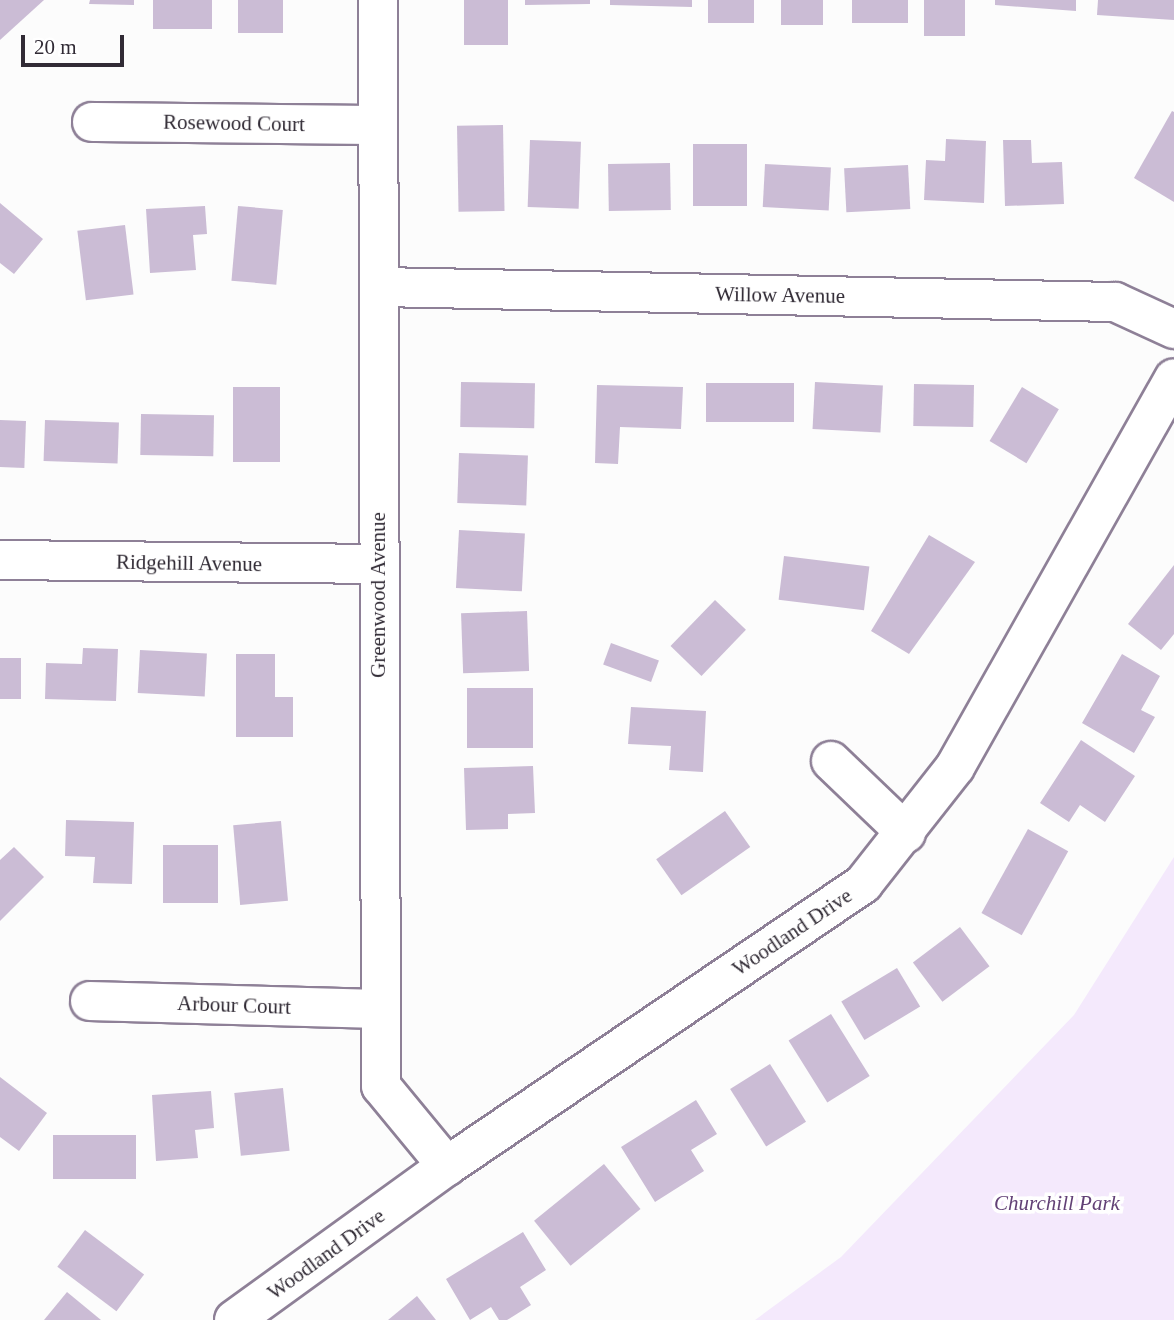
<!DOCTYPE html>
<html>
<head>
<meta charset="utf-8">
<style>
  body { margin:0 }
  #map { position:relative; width:1174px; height:1320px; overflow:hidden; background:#fcfcfc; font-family:Georgia,serif }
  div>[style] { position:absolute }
  .green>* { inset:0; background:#f4e9fc }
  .building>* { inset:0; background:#cbbcd5; transform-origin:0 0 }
  .roads { filter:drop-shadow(2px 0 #8e8097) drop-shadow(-2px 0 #8e8097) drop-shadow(0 2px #8e8097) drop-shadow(0 -2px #8e8097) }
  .minor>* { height:38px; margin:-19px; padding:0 19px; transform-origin:19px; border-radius:19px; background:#fff }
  span { translate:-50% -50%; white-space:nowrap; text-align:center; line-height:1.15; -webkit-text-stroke:7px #fff; paint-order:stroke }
  .street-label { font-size:21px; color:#312b35 }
  .park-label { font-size:21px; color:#624176; font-style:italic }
  .scale { position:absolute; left:21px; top:35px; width:103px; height:32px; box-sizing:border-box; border:4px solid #312b35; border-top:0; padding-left:9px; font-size:21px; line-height:24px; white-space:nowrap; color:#312b35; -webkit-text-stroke:5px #fff; paint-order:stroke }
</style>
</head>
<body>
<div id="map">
  <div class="green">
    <i style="clip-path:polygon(1174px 857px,1174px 1320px,755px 1320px,841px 1257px,1074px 1015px)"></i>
  </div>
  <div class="building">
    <i style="clip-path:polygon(0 0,44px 0,0 40px)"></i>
    <i style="clip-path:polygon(90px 0,134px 0,134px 5px,89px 4px)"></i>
    <i style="left:153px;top:0;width:59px;height:29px"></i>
    <i style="left:238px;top:0;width:45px;height:33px"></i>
    <i style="left:464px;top:0;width:44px;height:45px"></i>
    <i style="clip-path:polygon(525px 0,590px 0,590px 4px,525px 5px)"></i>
    <i style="clip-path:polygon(610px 0,692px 0,692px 7px,610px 5px)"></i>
    <i style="left:708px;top:0;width:46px;height:23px"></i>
    <i style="left:781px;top:0;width:42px;height:25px"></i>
    <i style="left:852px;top:0;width:56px;height:23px"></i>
    <i style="left:924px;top:0;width:41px;height:36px"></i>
    <i style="clip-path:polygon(995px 0,1076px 0,1076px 11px,995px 5px)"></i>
    <i style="clip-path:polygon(1098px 0,1174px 0,1174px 20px,1097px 15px)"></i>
    <i style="clip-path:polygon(1172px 111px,1174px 112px,1174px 202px,1134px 178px)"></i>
    <i style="left:503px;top:125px;width:86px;height:46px;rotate:89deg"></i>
    <i style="clip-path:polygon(946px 139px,986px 141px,984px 203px,924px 200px,926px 160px,945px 161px)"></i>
    <i style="left:530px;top:140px;width:51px;height:67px;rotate:2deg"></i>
    <i style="clip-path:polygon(1003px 140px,1031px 140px,1032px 163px,1062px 162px,1064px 204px,1005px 206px)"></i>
    <i style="left:693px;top:144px;width:54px;height:62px"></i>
    <i style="left:670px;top:163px;width:47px;height:62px;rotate:89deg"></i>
    <i style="left:765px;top:164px;width:66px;height:43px;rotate:3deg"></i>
    <i style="left:908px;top:165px;width:44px;height:64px;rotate:87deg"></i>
    <i style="clip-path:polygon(0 203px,43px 239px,14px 274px,0 263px)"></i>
    <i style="clip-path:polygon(205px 206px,207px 234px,193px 235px,196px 270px,150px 273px,146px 209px)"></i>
    <i style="left:238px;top:206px;width:45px;height:75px;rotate:5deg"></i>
    <i style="left:125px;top:225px;width:70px;height:48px;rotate:83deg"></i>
    <i style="left:461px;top:382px;width:74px;height:45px;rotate:1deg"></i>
    <i style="left:815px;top:382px;width:68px;height:47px;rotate:3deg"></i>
    <i style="left:794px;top:383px;width:39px;height:88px;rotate:90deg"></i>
    <i style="left:914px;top:384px;width:60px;height:42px;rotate:1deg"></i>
    <i style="clip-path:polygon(597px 385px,683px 387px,681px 429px,620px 427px,618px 464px,595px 463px)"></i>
    <i style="left:233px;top:387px;width:47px;height:75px"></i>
    <i style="left:1022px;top:387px;width:43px;height:63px;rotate:31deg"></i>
    <i style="left:141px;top:414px;width:73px;height:41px;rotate:1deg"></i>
    <i style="left:0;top:420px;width:26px;height:47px;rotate:2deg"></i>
    <i style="left:45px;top:420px;width:74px;height:41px;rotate:2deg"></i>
    <i style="left:459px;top:453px;width:69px;height:50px;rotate:2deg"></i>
    <i style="left:459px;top:530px;width:66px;height:58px;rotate:3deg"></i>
    <i style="clip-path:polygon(929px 535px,975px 562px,909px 654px,871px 631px)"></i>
    <i style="left:784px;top:556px;width:86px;height:44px;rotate:7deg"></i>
    <i style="clip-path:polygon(1174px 565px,1174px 634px,1161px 650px,1128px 624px)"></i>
    <i style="left:715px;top:600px;width:43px;height:64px;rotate:44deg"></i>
    <i style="left:527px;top:611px;width:60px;height:66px;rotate:88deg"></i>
    <i style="left:611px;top:643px;width:51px;height:23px;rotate:20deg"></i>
    <i style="clip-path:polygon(83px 648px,118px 649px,116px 701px,45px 699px,46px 663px,82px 664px)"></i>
    <i style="left:140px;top:650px;width:67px;height:43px;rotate:3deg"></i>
    <i style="clip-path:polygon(236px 654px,275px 654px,275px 697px,293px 697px,293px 737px,236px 737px)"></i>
    <i style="clip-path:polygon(1122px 654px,1160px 676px,1141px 710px,1155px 717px,1134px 753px,1082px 723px)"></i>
    <i style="left:0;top:658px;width:21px;height:41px"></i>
    <i style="left:467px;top:688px;width:66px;height:60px"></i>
    <i style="clip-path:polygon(631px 707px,706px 711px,703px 772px,669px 770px,671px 746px,628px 744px)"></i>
    <i style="clip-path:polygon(1081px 740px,1135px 776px,1105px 822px,1080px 805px,1069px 822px,1040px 803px)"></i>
    <i style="clip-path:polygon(533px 766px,535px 813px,508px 814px,508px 829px,466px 830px,464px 768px)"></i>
    <i style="left:725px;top:811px;width:44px;height:84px;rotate:55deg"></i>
    <i style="clip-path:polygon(66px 820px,134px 822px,132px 884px,93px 883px,95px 857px,65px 856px)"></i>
    <i style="left:281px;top:821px;width:80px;height:48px;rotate:85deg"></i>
    <i style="left:1028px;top:829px;width:46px;height:96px;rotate:29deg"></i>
    <i style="left:163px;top:845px;width:55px;height:58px"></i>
    <i style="clip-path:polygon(14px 847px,44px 877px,0 921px,0 860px)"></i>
    <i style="left:960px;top:927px;width:49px;height:59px;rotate:53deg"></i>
    <i style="left:897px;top:968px;width:45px;height:65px;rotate:59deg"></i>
    <i style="left:831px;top:1014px;width:73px;height:50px;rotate:58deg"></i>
    <i style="left:770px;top:1064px;width:68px;height:47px;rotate:58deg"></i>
    <i style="clip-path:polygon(0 1077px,47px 1113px,19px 1151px,0 1137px)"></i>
    <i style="left:283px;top:1088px;width:63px;height:49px;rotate:84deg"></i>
    <i style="clip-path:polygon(211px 1091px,214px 1128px,195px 1130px,198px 1158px,156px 1161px,152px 1095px)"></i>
    <i style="clip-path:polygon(696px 1100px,717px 1134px,691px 1150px,704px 1171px,655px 1202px,621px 1147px)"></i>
    <i style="left:53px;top:1135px;width:83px;height:44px"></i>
    <i style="left:604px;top:1164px;width:58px;height:90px;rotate:51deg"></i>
    <i style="left:85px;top:1230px;width:74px;height:46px;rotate:37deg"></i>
    <i style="clip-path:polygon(523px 1232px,546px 1270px,520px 1287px,531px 1305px,507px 1320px,499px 1320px,491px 1307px,470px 1320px,446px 1279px)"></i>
    <i style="clip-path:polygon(67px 1292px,101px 1320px,44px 1320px)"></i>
    <i style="clip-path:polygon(417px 1296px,436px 1320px,388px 1320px)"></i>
  </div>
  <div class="roads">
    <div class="minor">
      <i style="left:378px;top:0;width:1086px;rotate:89.84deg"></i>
      <i style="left:381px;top:1086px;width:104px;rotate:50.5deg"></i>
      <i style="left:92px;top:122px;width:284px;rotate:0.6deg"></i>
      <i style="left:380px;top:287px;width:735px;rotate:1.17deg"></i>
      <i style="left:1115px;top:302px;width:65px;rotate:24.6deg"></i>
      <i style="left:0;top:560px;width:377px;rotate:0.6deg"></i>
      <i style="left:831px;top:761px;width:104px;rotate:43.8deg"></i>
      <i style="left:90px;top:1001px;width:288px;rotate:1.6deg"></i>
      <i style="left:234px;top:1320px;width:263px;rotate:-35.9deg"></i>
      <i style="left:447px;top:1166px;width:503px;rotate:-34.13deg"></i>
      <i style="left:863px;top:884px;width:149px;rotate:-51.8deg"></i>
      <i style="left:955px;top:767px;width:446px;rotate:-60.6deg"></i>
    </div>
  </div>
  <div class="street-label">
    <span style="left:234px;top:123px;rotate:1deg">Rosewood Court</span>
    <span style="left:780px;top:295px;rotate:1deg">Willow Avenue</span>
    <span style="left:189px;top:563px;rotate:1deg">Ridgehill Avenue</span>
    <span style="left:378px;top:595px;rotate:-90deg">Greenwood Avenue</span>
    <span style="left:792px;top:932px;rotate:-34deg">Woodland Drive</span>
    <span style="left:234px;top:1005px;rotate:2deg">Arbour Court</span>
    <span style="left:326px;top:1254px;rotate:-36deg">Woodland Drive</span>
  </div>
  <div class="park-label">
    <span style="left:1057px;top:1203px">Churchill Park</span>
  </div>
  <div class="scale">20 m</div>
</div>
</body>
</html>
